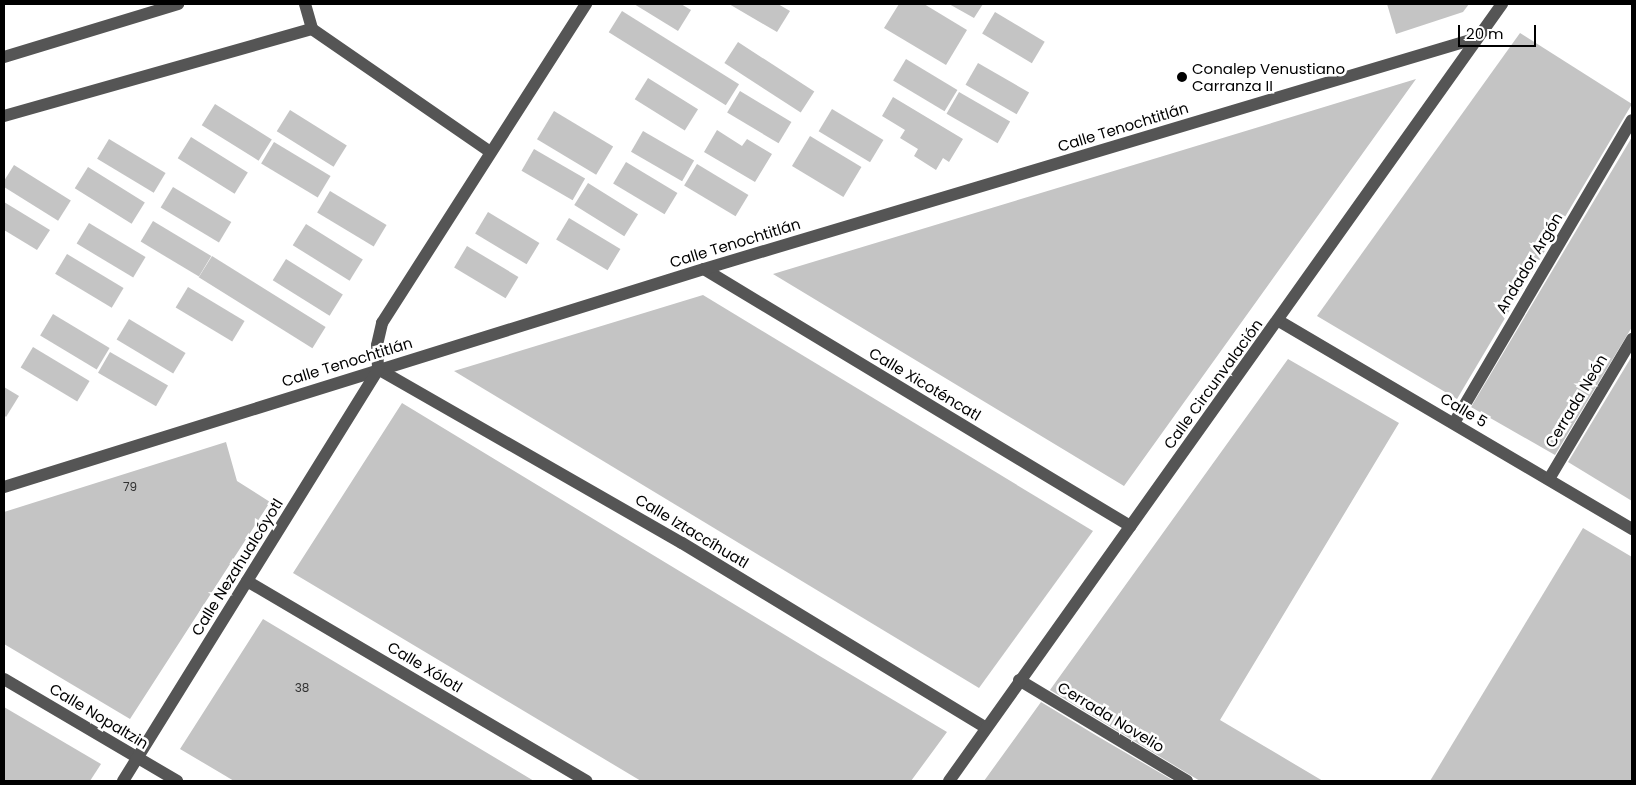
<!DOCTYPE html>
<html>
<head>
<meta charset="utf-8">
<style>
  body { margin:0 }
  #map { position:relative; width:1636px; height:785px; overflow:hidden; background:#fff; font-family:Poppins,sans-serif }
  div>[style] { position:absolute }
  .building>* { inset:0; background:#c4c4c4; transform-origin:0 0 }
  .minor>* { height:12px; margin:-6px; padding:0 6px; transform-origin:6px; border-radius:6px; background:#555 }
  .dots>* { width:14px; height:14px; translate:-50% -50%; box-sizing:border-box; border:2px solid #fff; border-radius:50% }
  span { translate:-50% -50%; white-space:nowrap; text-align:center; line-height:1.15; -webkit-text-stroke:5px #fff; paint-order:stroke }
  .number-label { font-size:12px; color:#313131 }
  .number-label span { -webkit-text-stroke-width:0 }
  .poi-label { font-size:15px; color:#000 }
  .left { translate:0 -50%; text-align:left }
  .street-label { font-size:15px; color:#000 }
  .frame { position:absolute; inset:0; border:5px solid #000; pointer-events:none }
  .scale { position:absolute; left:1458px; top:25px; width:78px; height:22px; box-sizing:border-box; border:2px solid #000; border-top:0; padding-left:6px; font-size:15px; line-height:18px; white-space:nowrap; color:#000; -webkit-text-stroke:4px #fff; paint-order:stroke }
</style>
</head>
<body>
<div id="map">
  <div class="building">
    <i style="clip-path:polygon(634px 4px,681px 4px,691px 10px,678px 31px)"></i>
    <i style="clip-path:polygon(729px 4px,778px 4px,790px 11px,777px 32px)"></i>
    <i style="clip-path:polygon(899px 4px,924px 4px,967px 30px,946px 65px,884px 28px)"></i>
    <i style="clip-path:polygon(949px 4px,983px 4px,974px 18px)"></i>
    <i style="clip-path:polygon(1387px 4px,1469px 4px,1463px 12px,1396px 34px)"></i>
    <i style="left:622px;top:11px;width:138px;height:25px;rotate:32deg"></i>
    <i style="left:995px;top:12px;width:58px;height:25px;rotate:31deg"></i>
    <i style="clip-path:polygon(1520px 33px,1632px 104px,1457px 399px,1317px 316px)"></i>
    <i style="left:738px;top:42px;width:91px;height:25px;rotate:33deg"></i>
    <i style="left:906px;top:59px;width:60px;height:25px;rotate:31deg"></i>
    <i style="left:978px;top:63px;width:59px;height:25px;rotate:30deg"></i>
    <i style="left:648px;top:78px;width:59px;height:25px;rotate:32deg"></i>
    <i style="clip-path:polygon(1416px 79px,1124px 486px,773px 274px,1160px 157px)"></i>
    <i style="left:740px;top:91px;width:60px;height:25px;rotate:31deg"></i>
    <i style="left:959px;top:92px;width:59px;height:25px;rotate:30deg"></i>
    <i style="clip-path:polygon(893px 97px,963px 139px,949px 162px,943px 158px,936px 170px,914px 156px,918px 149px,900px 138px,905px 130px,882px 116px)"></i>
    <i style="left:215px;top:104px;width:67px;height:25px;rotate:32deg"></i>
    <i style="left:832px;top:109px;width:60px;height:26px;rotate:31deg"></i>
    <i style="left:290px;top:110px;width:67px;height:25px;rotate:32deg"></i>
    <i style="left:554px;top:111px;width:69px;height:33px;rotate:31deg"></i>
    <i style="clip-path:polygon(717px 130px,742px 146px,747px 139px,772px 154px,755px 182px,704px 152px)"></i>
    <i style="left:643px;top:131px;width:59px;height:24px;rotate:30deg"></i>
    <i style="left:810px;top:136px;width:60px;height:35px;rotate:31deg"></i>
    <i style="left:191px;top:137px;width:67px;height:25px;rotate:32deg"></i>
    <i style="clip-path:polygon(1632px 137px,1632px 327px,1555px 455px,1471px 407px)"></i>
    <i style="left:109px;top:139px;width:66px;height:23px;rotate:31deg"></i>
    <i style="left:274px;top:142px;width:66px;height:25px;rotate:31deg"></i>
    <i style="left:534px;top:149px;width:59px;height:25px;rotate:30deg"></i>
    <i style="left:626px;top:162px;width:60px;height:25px;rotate:31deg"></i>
    <i style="left:697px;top:164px;width:60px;height:25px;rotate:31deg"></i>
    <i style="left:14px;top:165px;width:67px;height:24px;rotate:32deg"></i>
    <i style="left:88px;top:167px;width:67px;height:25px;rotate:32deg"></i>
    <i style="left:588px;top:183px;width:59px;height:26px;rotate:32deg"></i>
    <i style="left:173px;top:187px;width:68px;height:24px;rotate:31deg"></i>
    <i style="left:330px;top:191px;width:66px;height:25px;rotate:31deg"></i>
    <i style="clip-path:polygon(4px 202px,50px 230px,37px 250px,4px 230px)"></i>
    <i style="left:488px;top:212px;width:60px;height:25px;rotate:31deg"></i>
    <i style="left:569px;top:218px;width:60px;height:25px;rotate:31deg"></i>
    <i style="left:153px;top:221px;width:68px;height:24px;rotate:31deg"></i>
    <i style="left:89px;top:223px;width:66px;height:24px;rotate:31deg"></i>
    <i style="left:306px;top:224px;width:67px;height:25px;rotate:32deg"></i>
    <i style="left:467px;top:246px;width:60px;height:25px;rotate:31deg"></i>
    <i style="left:67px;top:254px;width:66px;height:23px;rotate:31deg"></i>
    <i style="left:212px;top:256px;width:134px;height:25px;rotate:32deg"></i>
    <i style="left:286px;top:259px;width:67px;height:25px;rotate:32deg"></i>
    <i style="left:188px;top:287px;width:66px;height:24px;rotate:31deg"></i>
    <i style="clip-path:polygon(703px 295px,1093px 531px,979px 688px,454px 371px)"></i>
    <i style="left:53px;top:314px;width:66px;height:25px;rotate:31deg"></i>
    <i style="left:129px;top:319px;width:66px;height:24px;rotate:31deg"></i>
    <i style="left:33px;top:347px;width:66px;height:24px;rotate:31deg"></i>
    <i style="left:110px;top:352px;width:67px;height:24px;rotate:30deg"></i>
    <i style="clip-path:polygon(1632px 356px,1632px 501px,1568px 462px)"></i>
    <i style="clip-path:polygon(1288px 359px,1399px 423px,1220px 720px,1323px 781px,1200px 781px,1050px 690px)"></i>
    <i style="clip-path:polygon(4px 387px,19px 396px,6px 417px,4px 415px)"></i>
    <i style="clip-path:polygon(402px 403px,818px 655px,947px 732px,911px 781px,641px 781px,293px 573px)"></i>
    <i style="clip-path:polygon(226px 442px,237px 481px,270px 502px,130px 719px,4px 644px,4px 512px)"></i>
    <i style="clip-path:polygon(1583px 528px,1632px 557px,1632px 781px,1430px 781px)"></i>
    <i style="clip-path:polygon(263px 619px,509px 766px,534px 781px,234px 781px,224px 775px,180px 749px)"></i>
    <i style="clip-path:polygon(1041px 702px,1097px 736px,1174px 781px,984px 781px)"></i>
    <i style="clip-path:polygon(4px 707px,101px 764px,90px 781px,4px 781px)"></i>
  </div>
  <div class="minor">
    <i style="left:305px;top:4px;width:26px;rotate:74deg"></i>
    <i style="left:312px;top:29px;width:216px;rotate:34.6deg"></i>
    <i style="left:4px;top:57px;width:182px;rotate:-16.9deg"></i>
    <i style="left:4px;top:116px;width:320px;rotate:-15.8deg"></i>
    <i style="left:704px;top:269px;width:498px;rotate:31.1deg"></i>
    <i style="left:1279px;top:321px;width:410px;rotate:30.5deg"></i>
    <i style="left:378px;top:369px;width:350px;rotate:29.8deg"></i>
    <i style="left:682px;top:543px;width:354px;rotate:31.3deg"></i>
    <i style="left:378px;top:369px;width:24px;rotate:-92deg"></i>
    <i style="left:377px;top:345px;width:23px;rotate:-77deg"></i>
    <i style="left:382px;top:323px;width:379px;rotate:-57.4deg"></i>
    <i style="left:1454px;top:423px;width:351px;rotate:-59.6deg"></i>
    <i style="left:1549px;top:479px;width:163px;rotate:-59.3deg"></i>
    <i style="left:4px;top:487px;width:733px;rotate:-17.3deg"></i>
    <i style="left:704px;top:269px;width:807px;rotate:-16.64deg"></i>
    <i style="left:247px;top:581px;width:394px;rotate:30.5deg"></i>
    <i style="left:4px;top:679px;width:201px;rotate:30.5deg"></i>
    <i style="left:1019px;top:680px;width:196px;rotate:31deg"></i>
    <i style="left:123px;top:781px;width:485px;rotate:-58.2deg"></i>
    <i style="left:949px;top:781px;width:954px;rotate:-54.56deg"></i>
  </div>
  <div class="dots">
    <i style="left:1182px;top:77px;background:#000"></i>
  </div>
  <div class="number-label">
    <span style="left:130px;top:487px">79</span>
    <span style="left:302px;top:688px">38</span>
  </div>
  <div class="poi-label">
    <span class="left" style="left:1192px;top:77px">Conalep Venustiano<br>Carranza II</span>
  </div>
  <div class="street-label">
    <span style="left:1123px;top:127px;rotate:-17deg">Calle Tenochtitlán</span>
    <span style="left:735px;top:243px;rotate:-17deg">Calle Tenochtitlán</span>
    <span style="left:1529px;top:263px;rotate:-59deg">Andador Argón</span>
    <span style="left:347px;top:362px;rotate:-17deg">Calle Tenochtitlán</span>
    <span style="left:925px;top:384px;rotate:31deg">Calle Xicoténcatl</span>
    <span style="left:1213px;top:384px;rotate:-54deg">Calle Circunvalación</span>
    <span style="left:1576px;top:401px;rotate:-59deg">Cerrada Neón</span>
    <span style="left:1464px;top:410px;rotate:31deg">Calle 5</span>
    <span style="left:692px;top:531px;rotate:31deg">Calle Iztaccíhuatl</span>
    <span style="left:237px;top:567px;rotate:-58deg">Calle Nezahualcóyotl</span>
    <span style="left:425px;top:667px;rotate:31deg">Calle Xólotl</span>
    <span style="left:99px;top:716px;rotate:31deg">Calle Nopaltzin</span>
    <span style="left:1111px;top:717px;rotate:31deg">Cerrada Novelio</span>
  </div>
  <div class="frame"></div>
  <div class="scale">20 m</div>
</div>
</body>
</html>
